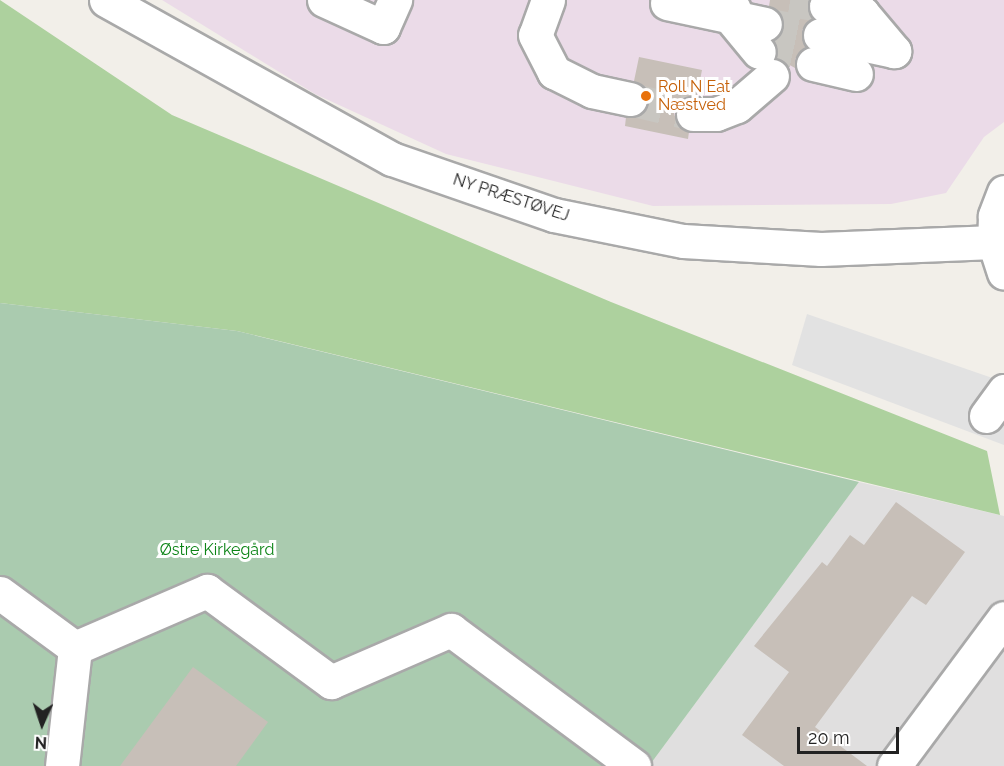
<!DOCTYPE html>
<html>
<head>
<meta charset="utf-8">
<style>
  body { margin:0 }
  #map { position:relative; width:1004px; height:766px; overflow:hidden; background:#f2efe9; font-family:Raleway,sans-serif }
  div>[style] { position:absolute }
  .residential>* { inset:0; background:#e0dfdf }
  .industrial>* { inset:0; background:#ebdbe8 }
  .forest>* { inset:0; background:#add19e }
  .cemetery>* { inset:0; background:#aacbaf }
  .parking>* { inset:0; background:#e2e2e2 }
  .building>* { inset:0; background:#c7bfb8 }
  .minor-tunnel>* { height:33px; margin-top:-16.5px; transform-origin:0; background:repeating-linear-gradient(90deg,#c8c6c1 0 33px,transparent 0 49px) }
  .roads { filter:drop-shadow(2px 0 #a9a9a9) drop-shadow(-2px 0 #a9a9a9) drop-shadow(0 2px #a9a9a9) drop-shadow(0 -2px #a9a9a9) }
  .minor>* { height:33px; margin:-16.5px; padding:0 16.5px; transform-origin:16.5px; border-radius:16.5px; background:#fff }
  .dots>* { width:16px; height:16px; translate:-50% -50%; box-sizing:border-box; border:3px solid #fff; border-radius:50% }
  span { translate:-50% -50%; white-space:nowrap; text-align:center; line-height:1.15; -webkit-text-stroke:6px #fff; paint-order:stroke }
  .food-label { font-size:16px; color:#c56008 }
  .left { translate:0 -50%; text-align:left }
  .street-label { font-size:16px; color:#222 }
  .park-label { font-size:16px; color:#0c8416 }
  .north { position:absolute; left:12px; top:694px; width:60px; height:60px; -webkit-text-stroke:4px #fff; paint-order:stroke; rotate:183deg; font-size:16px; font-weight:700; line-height:24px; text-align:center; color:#222 }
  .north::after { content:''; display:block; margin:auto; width:21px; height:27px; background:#222; clip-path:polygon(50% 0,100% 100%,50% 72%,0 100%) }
  .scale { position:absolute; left:797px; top:727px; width:102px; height:27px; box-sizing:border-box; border:3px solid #222; border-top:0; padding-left:8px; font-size:18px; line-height:21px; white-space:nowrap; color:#222; -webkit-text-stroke:4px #fff; paint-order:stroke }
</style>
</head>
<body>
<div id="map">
  <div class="residential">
    <i style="clip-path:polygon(859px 482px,1004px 516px,1004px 766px,649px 766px)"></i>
  </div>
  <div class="industrial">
    <i style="clip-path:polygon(162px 0,1004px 0,1004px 122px,984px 137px,946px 193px,891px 204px,653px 206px,446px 154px,315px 94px)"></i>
  </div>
  <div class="forest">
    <i style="clip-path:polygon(0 0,172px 115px,611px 302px,987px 451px,1000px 515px,237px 331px,0 303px)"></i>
  </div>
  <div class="cemetery">
    <i style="clip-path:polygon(0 303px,237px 331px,859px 482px,649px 766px,0 766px)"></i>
  </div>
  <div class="parking">
    <i style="clip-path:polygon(807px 314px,1004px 382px,1004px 445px,792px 365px)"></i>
  </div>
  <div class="building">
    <i style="clip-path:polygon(770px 0,809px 0,812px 18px,802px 30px,806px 47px,795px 59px,795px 68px,777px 58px,774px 40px,783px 28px,783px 19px,769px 6px)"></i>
    <i style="clip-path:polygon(639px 57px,702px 70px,697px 95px,683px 98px,674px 113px,677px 124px,689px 132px,688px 139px,625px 126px,626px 117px,636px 117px,648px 103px,648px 93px,634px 81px)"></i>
    <i style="clip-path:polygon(896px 502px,965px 552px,926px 605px,912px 596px,815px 727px,867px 766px,784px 766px,742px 735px,789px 672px,754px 646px,822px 562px,827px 566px,850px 535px,864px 545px)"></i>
    <i style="clip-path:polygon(193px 667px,268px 722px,236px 766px,120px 766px)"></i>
  </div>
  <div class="minor-tunnel">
    <i style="left:790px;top:0;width:36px;rotate:9deg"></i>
    <i style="left:765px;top:24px;width:56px;rotate:11.3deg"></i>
    <i style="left:759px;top:52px;width:55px;rotate:12.5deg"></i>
    <i style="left:630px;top:99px;width:65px;rotate:13.4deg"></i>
  </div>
  <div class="roads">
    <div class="minor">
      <i style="left:106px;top:0;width:327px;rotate:29.1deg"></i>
      <i style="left:392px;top:159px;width:171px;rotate:19.1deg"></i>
      <i style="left:554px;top:215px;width:132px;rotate:11.4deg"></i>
      <i style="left:683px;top:241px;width:138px;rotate:3.3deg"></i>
      <i style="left:821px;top:249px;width:173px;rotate:-2.3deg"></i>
      <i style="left:324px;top:0;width:65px;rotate:24.6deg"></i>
      <i style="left:383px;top:27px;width:30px;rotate:-66deg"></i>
      <i style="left:548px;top:0;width:37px;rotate:110deg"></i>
      <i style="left:535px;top:35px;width:42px;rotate:62.8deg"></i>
      <i style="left:554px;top:72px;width:42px;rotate:26.6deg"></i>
      <i style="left:592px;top:91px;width:39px;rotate:12deg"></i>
      <i style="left:667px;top:3px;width:100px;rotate:12.1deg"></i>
      <i style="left:826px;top:6px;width:37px;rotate:11deg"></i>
      <i style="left:862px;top:13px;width:50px;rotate:49.9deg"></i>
      <i style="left:734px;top:9px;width:9px;rotate:117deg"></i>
      <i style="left:730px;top:17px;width:45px;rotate:50.4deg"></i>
      <i style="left:820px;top:35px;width:76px;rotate:12.2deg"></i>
      <i style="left:813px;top:64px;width:44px;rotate:13.1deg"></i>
      <i style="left:693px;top:114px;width:23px"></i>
      <i style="left:716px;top:114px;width:22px;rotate:-21deg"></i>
      <i style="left:737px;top:106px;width:46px;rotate:-40.6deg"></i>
      <i style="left:1004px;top:192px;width:26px;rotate:111deg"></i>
      <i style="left:995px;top:216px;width:26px;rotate:92deg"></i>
      <i style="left:994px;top:242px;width:32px;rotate:72deg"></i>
      <i style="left:986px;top:416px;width:31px;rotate:-54deg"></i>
      <i style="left:0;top:593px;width:93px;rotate:36.3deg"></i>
      <i style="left:62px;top:766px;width:119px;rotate:-83.7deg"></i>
      <i style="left:75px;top:648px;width:144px;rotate:-23.4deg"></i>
      <i style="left:207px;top:591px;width:154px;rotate:36.3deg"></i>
      <i style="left:331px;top:682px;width:131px;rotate:-23.4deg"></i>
      <i style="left:451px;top:630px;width:228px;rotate:36.6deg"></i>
      <i style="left:894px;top:766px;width:184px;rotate:-53.4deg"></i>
    </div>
  </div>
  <div class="dots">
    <i style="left:646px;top:96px;background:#e8710a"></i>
  </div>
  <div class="food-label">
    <span class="left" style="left:658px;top:96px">Roll N Eat<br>Næstved</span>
  </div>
  <div class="street-label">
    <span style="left:511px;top:198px;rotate:18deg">NY PRÆSTØVEJ</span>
  </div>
  <div class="park-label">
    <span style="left:217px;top:550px">Østre Kirkegård</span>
  </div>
  <div class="north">N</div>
  <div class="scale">20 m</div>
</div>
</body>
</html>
